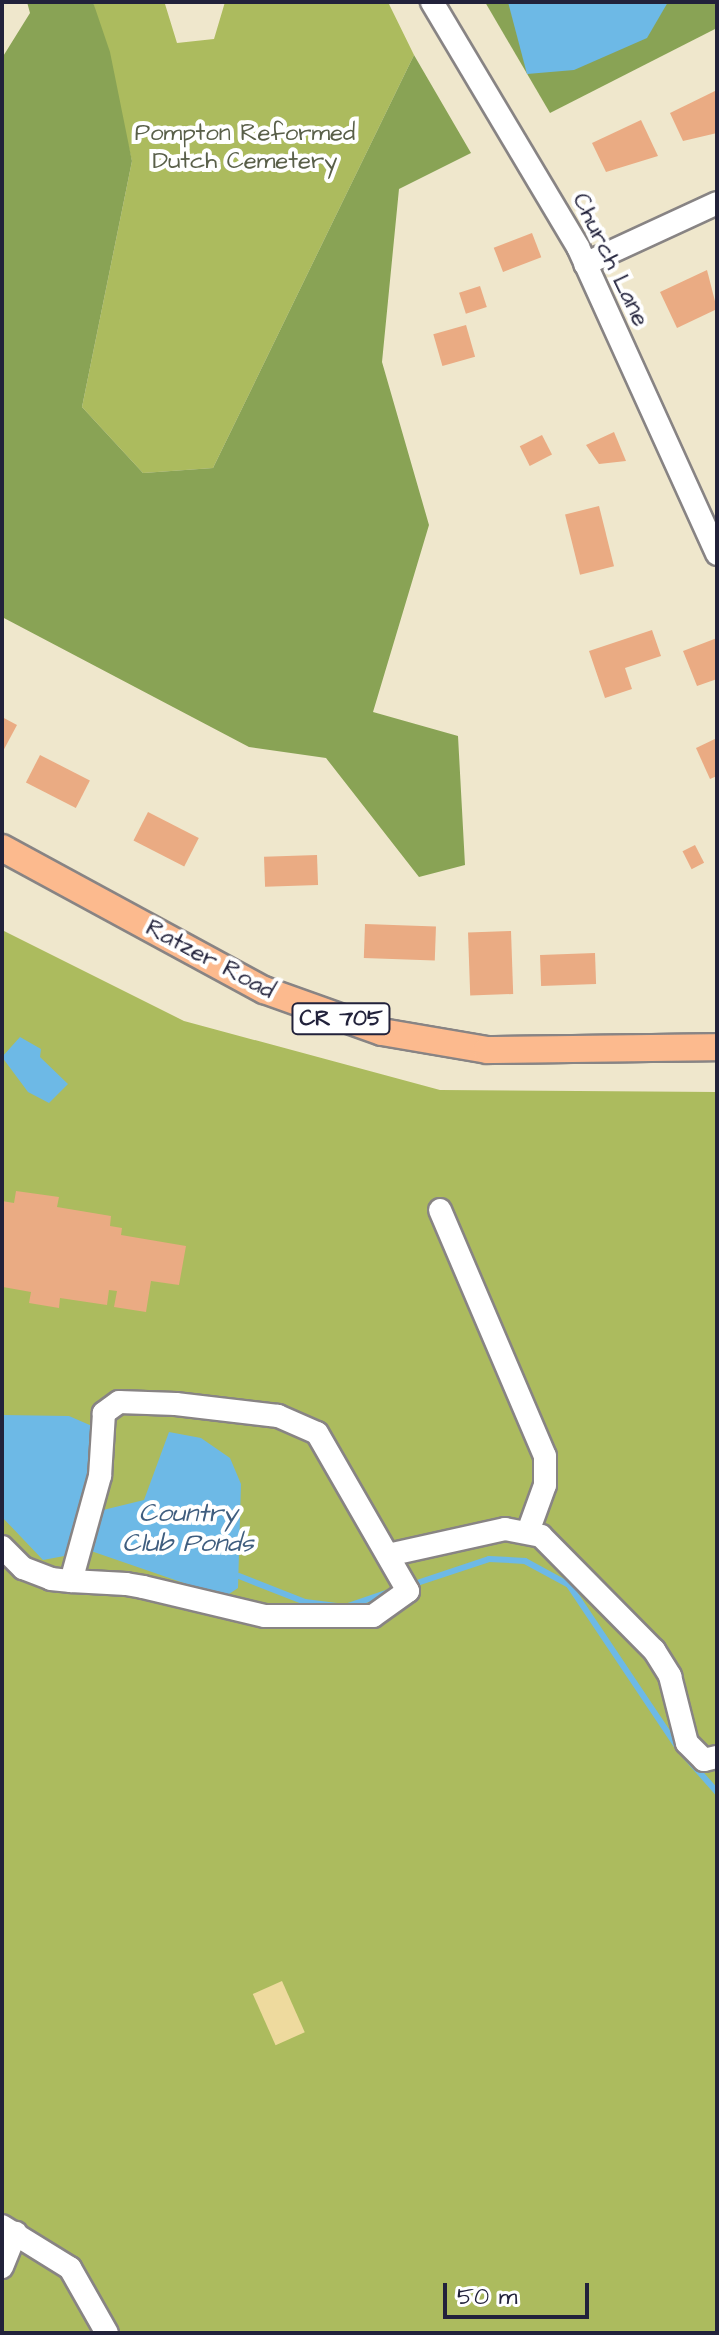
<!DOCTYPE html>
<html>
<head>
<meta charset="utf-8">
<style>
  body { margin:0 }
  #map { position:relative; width:719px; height:2335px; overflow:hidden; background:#efe7cc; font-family:"Architects Daughter",sans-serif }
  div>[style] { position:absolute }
  .green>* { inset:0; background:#acbb5e }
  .forest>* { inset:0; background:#89a355 }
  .sand>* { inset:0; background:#eeda9e; transform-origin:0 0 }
  .water>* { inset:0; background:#6db9e6 }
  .stream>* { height:6px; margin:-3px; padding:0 3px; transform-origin:3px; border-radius:3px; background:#6db9e6 }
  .building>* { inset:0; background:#eaab83; transform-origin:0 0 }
  .roads { filter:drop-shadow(2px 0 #888484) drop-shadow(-2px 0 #888484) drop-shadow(0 2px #888484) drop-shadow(0 -2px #888484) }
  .minor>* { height:22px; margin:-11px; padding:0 11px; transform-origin:11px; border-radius:11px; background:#fff }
  .major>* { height:26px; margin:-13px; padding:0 13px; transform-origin:13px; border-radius:13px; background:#fcba8e }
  span { translate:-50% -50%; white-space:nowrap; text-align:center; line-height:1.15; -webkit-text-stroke:8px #fff; paint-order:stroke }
  .shield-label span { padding:2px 6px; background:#fff; border:2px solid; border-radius:6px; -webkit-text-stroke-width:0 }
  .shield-label { font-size:22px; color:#22223b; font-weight:700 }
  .park-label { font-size:24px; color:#595f49 }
  .street-label { font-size:24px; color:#22223b }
  .water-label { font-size:26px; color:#405e7f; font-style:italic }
  .frame { position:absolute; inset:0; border:4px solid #22223b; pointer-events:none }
  .scale { position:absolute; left:443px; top:2283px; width:146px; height:36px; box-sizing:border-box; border:4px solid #22223b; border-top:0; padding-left:10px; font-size:24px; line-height:28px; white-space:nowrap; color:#22223b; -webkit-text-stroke:6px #fff; paint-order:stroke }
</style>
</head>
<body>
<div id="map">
  <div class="green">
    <i style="clip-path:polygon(93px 2px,165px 4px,177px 43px,214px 39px,225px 2px,388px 2px,414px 55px,213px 468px,143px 473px,82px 407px,132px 161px)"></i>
    <i style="clip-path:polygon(2px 930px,184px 1021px,440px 1090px,717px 1092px,717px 2333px,2px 2333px)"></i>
  </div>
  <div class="forest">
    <i style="clip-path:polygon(27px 2px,93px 2px,110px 52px,132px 161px,82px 407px,143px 473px,213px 468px,414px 55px,471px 153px,399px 189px,382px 362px,429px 525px,373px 712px,458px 736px,465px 865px,419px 877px,326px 758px,249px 747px,2px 617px,2px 58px,30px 13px)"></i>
    <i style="clip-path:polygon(485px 2px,717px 2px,717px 28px,550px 113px)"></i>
  </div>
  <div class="sand">
    <i style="left:282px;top:1981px;width:56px;height:32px;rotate:66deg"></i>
  </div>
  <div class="water">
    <i style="clip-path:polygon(508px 2px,668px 2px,647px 38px,574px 70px,527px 74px)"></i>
    <i style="clip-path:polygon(20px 1037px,41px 1049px,40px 1057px,68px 1084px,49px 1103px,28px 1092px,2px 1057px)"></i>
    <i style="clip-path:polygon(2px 1415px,69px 1416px,92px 1426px,99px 1511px,144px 1500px,169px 1432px,201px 1438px,230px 1458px,241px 1484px,238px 1588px,226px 1596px,207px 1591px,91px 1551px,43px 1560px,2px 1517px)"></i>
  </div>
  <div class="stream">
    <i style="left:239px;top:1576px;width:71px;rotate:21.5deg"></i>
    <i style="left:305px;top:1602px;width:40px;rotate:7.1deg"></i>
    <i style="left:345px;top:1607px;width:50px;rotate:-18.8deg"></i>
    <i style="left:411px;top:1585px;width:82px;rotate:-18.4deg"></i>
    <i style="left:489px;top:1559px;width:36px;rotate:3deg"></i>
    <i style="left:525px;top:1561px;width:50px;rotate:28.6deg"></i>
    <i style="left:569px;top:1585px;width:196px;rotate:56.2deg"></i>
    <i style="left:685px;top:1756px;width:48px;rotate:48.4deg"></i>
  </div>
  <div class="building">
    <i style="clip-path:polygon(717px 90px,717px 133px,683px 141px,670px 113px)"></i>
    <i style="clip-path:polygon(641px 120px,658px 156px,606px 172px,592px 143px)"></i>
    <i style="left:532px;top:233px;width:26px;height:41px;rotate:69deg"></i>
    <i style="clip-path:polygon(707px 270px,717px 309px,677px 328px,660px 292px)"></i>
    <i style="left:480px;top:286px;width:22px;height:22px;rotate:72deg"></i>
    <i style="left:466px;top:325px;width:33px;height:34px;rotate:74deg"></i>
    <i style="clip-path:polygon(614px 432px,626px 461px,599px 464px,586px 445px)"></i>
    <i style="left:542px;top:435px;width:22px;height:25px;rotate:63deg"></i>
    <i style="left:599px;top:506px;width:62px;height:35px;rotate:76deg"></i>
    <i style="clip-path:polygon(652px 630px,661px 656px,625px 668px,632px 689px,605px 698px,589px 651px)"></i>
    <i style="clip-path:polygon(717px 638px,717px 679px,697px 686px,683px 651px)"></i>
    <i style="clip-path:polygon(2px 717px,17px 725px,2px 753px)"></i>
    <i style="clip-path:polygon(717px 738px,717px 776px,710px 779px,696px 748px)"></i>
    <i style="left:40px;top:755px;width:56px;height:31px;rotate:27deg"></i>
    <i style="left:148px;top:812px;width:57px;height:32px;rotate:27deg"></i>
    <i style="left:695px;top:845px;width:20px;height:14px;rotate:63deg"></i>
    <i style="left:317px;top:855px;width:30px;height:53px;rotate:88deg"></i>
    <i style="left:365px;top:924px;width:71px;height:34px;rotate:2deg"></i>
    <i style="left:511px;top:931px;width:63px;height:43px;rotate:88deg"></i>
    <i style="left:595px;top:953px;width:31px;height:55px;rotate:88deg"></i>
    <i style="clip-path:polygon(16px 1191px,59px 1197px,57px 1207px,111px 1216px,110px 1226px,122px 1228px,121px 1235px,186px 1246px,179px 1285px,151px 1281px,146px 1312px,114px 1307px,117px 1291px,109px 1290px,107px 1305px,60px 1298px,59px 1308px,29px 1303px,31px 1292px,3px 1287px,2px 1201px,14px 1203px)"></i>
  </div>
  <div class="roads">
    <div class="minor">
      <i style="left:432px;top:2px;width:285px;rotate:59.2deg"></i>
      <i style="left:578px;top:247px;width:337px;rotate:65.6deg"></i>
      <i style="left:585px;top:264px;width:145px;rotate:-24.8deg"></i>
      <i style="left:440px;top:1210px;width:267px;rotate:66.9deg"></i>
      <i style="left:545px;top:1456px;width:29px;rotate:90deg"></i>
      <i style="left:545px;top:1485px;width:47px;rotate:110deg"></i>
      <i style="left:2px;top:1547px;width:30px;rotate:45deg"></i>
      <i style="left:23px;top:1568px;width:30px;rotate:21deg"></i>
      <i style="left:51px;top:1579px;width:20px;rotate:6deg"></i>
      <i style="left:71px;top:1581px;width:55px;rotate:3.1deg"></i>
      <i style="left:126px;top:1584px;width:17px;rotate:10deg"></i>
      <i style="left:143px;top:1587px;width:125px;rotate:13.4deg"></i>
      <i style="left:265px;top:1616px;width:108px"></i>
      <i style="left:373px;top:1616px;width:43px;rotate:-35.5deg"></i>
      <i style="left:408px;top:1591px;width:182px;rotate:-119.9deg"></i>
      <i style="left:317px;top:1433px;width:43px;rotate:-156.4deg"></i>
      <i style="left:278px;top:1416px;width:103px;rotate:-173.3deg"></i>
      <i style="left:176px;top:1404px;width:57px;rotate:-178deg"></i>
      <i style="left:119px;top:1402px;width:19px;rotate:144deg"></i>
      <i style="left:104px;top:1413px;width:63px;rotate:93.6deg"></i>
      <i style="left:100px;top:1476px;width:109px;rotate:105.4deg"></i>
      <i style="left:388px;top:1555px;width:120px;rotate:-12.5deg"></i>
      <i style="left:505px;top:1529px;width:37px;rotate:11deg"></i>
      <i style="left:541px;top:1536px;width:161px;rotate:45.3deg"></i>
      <i style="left:654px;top:1650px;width:31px;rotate:58deg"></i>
      <i style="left:670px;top:1676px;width:69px;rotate:75.8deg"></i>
      <i style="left:687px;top:1743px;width:24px;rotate:45deg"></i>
      <i style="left:704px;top:1760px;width:13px;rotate:-13deg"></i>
      <i style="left:2px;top:2226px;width:80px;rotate:31.7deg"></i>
      <i style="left:70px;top:2268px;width:75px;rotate:60.4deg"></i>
      <i style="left:2px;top:2267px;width:37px;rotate:-68deg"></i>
    </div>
    <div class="major">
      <i style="left:2px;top:848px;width:298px;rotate:28.5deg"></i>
      <i style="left:264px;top:990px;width:125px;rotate:19.6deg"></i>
      <i style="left:382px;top:1032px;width:107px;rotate:9.7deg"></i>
      <i style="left:487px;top:1050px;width:230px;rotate:-0.7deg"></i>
    </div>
  </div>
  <div class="shield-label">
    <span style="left:341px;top:1019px">CR 705</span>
  </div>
  <div class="park-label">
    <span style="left:245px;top:148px">Pompton Reformed<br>Dutch Cemetery</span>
  </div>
  <div class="street-label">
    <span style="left:610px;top:260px;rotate:64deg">Church Lane</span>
    <span style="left:210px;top:960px;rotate:28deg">Ratzer Road</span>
  </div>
  <div class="water-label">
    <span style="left:188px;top:1529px">Country<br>Club Ponds</span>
  </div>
  <div class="frame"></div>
  <div class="scale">50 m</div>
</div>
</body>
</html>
